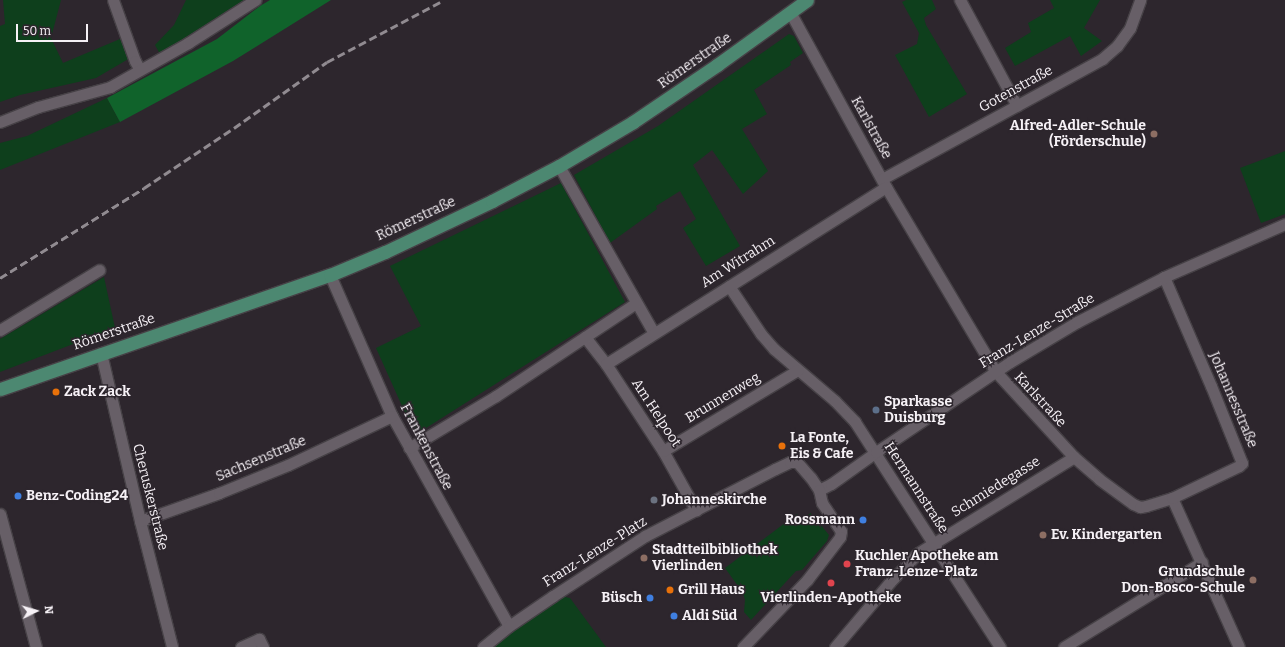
<!DOCTYPE html>
<html>
<head>
<meta charset="utf-8">
<style>
  body { margin:0 }
  #map { position:relative; width:1285px; height:647px; overflow:hidden; background:#2d262d; font-family:Bitter,serif }
  div>[style] { position:absolute }
  .green>* { inset:0; background:#0e3f1c }
  .forest>* { inset:0; background:#10632b }
  .roads { filter:drop-shadow(1px 0 #464146) drop-shadow(-1px 0 #464146) drop-shadow(0 1px #464146) drop-shadow(0 -1px #464146) }
  .minor>* { height:11px; margin:-5.5px; padding:0 5.5px; transform-origin:5.5px; border-radius:5.5px; background:#675f67 }
  .major>* { height:13px; margin:-6.5px; padding:0 6.5px; transform-origin:6.5px; border-radius:6.5px; background:#4c8871 }
  .rail>* { height:3px; margin-top:-1.5px; transform-origin:0; background:repeating-linear-gradient(90deg,#918b91 0 8px,transparent 0 12px) }
  .dots>* { width:11px; height:11px; translate:-50% -50%; box-sizing:border-box; border:2px solid #2d262d; border-radius:50% }
  span { translate:-50% -50%; white-space:nowrap; text-align:center; line-height:1.15; -webkit-text-stroke:3px #2d262d; paint-order:stroke }
  .street-label { font-size:14px; color:#f6f1f6 }
  .poi-label { font-size:14px; color:#f6f1f6; font-weight:700 }
  .right { translate:-100% -50%; text-align:right }
  .left { translate:0 -50%; text-align:left }
  .north { position:absolute; left:16px; top:591px; width:40px; height:40px; -webkit-text-stroke:3px #2d262d; paint-order:stroke; rotate:85deg; font-size:11px; font-weight:700; line-height:16px; text-align:center; color:#f6f1f6 }
  .north::after { content:''; display:block; margin:auto; width:14px; height:18px; background:#f6f1f6; clip-path:polygon(50% 0,100% 100%,50% 72%,0 100%) }
  .scale { position:absolute; left:16px; top:24px; width:72px; height:18px; box-sizing:border-box; border:2px solid #f6f1f6; border-top:0; padding-left:5px; font-size:12px; line-height:14px; white-space:nowrap; color:#f6f1f6; -webkit-text-stroke:3px #2d262d; paint-order:stroke }
</style>
</head>
<body>
<div id="map">
  <div class="green">
    <i style="clip-path:polygon(3px 0,61px 0,51px 38px,63px 63px,120px 39px,130px 58px,96px 78px,20px 95px,0 102px,0 26px,5px 24px)"></i>
    <i style="clip-path:polygon(186px 0,244px 0,160px 54px,155px 45px,174px 25px)"></i>
    <i style="clip-path:polygon(906px 0,932px 0,936px 9px,924px 18px,926px 25px,967px 94px,929px 117px,895px 55px,917px 44px,919px 33px,902px 2px)"></i>
    <i style="clip-path:polygon(1050px 0,1100px 0,1084px 28px,1102px 41px,1081px 56px,1070px 36px,1015px 66px,1005px 48px,1031px 32px,1028px 23px,1054px 8px)"></i>
    <i style="clip-path:polygon(789px 34px,794px 36px,803px 53px,790px 62px,791px 65px,754px 90px,767px 114px,742px 129px,768px 171px,743px 194px,712px 150px,693px 165px,740px 246px,706px 266px,683px 228px,696px 219px,680px 191px,656px 206px,657px 209px,610px 243px,574px 175px,658px 126px)"></i>
    <i style="clip-path:polygon(107px 98px,120px 122px,0 170px,0 143px,27px 136px)"></i>
    <i style="clip-path:polygon(1285px 151px,1285px 214px,1261px 223px,1240px 168px)"></i>
    <i style="clip-path:polygon(561px 183px,625px 302px,415px 435px,376px 348px,421px 326px,390px 266px)"></i>
    <i style="clip-path:polygon(104px 277px,115px 328px,0 372px,0 339px)"></i>
    <i style="clip-path:polygon(811px 513px,829px 535px,827px 541px,802px 570px,796px 571px,751px 620px,744px 612px,745px 600px,743px 593px,725px 568px,797px 514px,801px 520px)"></i>
    <i style="clip-path:polygon(560px 596px,570px 598px,606px 647px,493px 647px)"></i>
  </div>
  <div class="forest">
    <i style="clip-path:polygon(270px 0,331px 0,233px 61px,120px 122px,107px 98px,217px 39px,260px 6px)"></i>
  </div>
  <div class="roads">
    <div class="minor">
      <i style="left:113px;top:0;width:65px;rotate:70.2deg"></i>
      <i style="left:135px;top:61px;width:10px;rotate:61deg"></i>
      <i style="left:960px;top:0;width:120px;rotate:61.7deg"></i>
      <i style="left:790px;top:12px;width:200px;rotate:61.3deg"></i>
      <i style="left:886px;top:187px;width:215px;rotate:59.3deg"></i>
      <i style="left:996px;top:372px;width:115px;rotate:47.5deg"></i>
      <i style="left:1074px;top:457px;width:33px;rotate:41deg"></i>
      <i style="left:1099px;top:479px;width:42px;rotate:36.3deg"></i>
      <i style="left:1133px;top:504px;width:8px;rotate:23deg"></i>
      <i style="left:1140px;top:507px;width:6px;rotate:-9deg"></i>
      <i style="left:1146px;top:506px;width:27px;rotate:-17deg"></i>
      <i style="left:1172px;top:498px;width:163px;rotate:65.8deg"></i>
      <i style="left:0;top:122px;width:41px;rotate:-21.5deg"></i>
      <i style="left:38px;top:107px;width:75px;rotate:-15.5deg"></i>
      <i style="left:110px;top:87px;width:90px;rotate:-29.4deg"></i>
      <i style="left:188px;top:43px;width:80px;rotate:-32.7deg"></i>
      <i style="left:559px;top:166px;width:192px;rotate:60.4deg"></i>
      <i style="left:882px;top:179px;width:251px;rotate:-28.6deg"></i>
      <i style="left:1102px;top:59px;width:20px;rotate:-41deg"></i>
      <i style="left:1117px;top:46px;width:22px;rotate:-54deg"></i>
      <i style="left:1130px;top:28px;width:30px;rotate:-70deg"></i>
      <i style="left:330px;top:275px;width:154px;rotate:66.3deg"></i>
      <i style="left:392px;top:416px;width:240px;rotate:60.9deg"></i>
      <i style="left:1164px;top:277px;width:119px;rotate:66.7deg"></i>
      <i style="left:1211px;top:386px;width:83px;rotate:68.1deg"></i>
      <i style="left:1242px;top:463px;width:4px;rotate:135deg"></i>
      <i style="left:1239px;top:466px;width:74px;rotate:154.5deg"></i>
      <i style="left:729px;top:286px;width:58px;rotate:56.3deg"></i>
      <i style="left:761px;top:334px;width:20px;rotate:49deg"></i>
      <i style="left:774px;top:349px;width:80px;rotate:40.4deg"></i>
      <i style="left:835px;top:401px;width:29px;rotate:46deg"></i>
      <i style="left:855px;top:422px;width:268px;rotate:57.2deg"></i>
      <i style="left:0;top:330px;width:116px;rotate:-31.2deg"></i>
      <i style="left:585px;top:337px;width:34px;rotate:52deg"></i>
      <i style="left:606px;top:364px;width:104px;rotate:56.8deg"></i>
      <i style="left:663px;top:451px;width:68px;rotate:60.8deg"></i>
      <i style="left:101px;top:353px;width:172px;rotate:76.9deg"></i>
      <i style="left:140px;top:521px;width:130px;rotate:75.7deg"></i>
      <i style="left:606px;top:364px;width:331px;rotate:-32.3deg"></i>
      <i style="left:409px;top:448px;width:101px;rotate:-30.9deg"></i>
      <i style="left:496px;top:396px;width:168px;rotate:-33.6deg"></i>
      <i style="left:663px;top:451px;width:157px;rotate:-31deg"></i>
      <i style="left:819px;top:490px;width:13px;rotate:-27deg"></i>
      <i style="left:831px;top:484px;width:55px;rotate:-35.4deg"></i>
      <i style="left:876px;top:452px;width:161px;rotate:-33.9deg"></i>
      <i style="left:1010px;top:362px;width:78px;rotate:-30.8deg"></i>
      <i style="left:1077px;top:322px;width:98px;rotate:-27.3deg"></i>
      <i style="left:1164px;top:277px;width:132px;rotate:-23.7deg"></i>
      <i style="left:0;top:514px;width:138px;rotate:74.9deg"></i>
      <i style="left:140px;top:521px;width:84px;rotate:-19.5deg"></i>
      <i style="left:219px;top:493px;width:74px;rotate:-22.1deg"></i>
      <i style="left:288px;top:465px;width:115px;rotate:-25.2deg"></i>
      <i style="left:241px;top:647px;width:20px;rotate:-24deg"></i>
      <i style="left:259px;top:639px;width:9px;rotate:63deg"></i>
      <i style="left:483px;top:647px;width:33px;rotate:-39deg"></i>
      <i style="left:509px;top:626px;width:53px;rotate:-34.3deg"></i>
      <i style="left:553px;top:596px;width:110px;rotate:-33.1deg"></i>
      <i style="left:645px;top:536px;width:146px;rotate:-27.3deg"></i>
      <i style="left:775px;top:469px;width:17px;rotate:-25deg"></i>
      <i style="left:790px;top:462px;width:7px"></i>
      <i style="left:797px;top:462px;width:21px;rotate:49deg"></i>
      <i style="left:811px;top:478px;width:14px;rotate:56deg"></i>
      <i style="left:819px;top:490px;width:13px;rotate:77deg"></i>
      <i style="left:822px;top:503px;width:34px;rotate:56deg"></i>
      <i style="left:841px;top:531px;width:6px;rotate:99deg"></i>
      <i style="left:840px;top:537px;width:54px;rotate:127.5deg"></i>
      <i style="left:807px;top:580px;width:93px;rotate:133.7deg"></i>
      <i style="left:835px;top:647px;width:85px;rotate:-49.8deg"></i>
      <i style="left:890px;top:582px;width:40px;rotate:-46deg"></i>
      <i style="left:918px;top:553px;width:183px;rotate:-31.6deg"></i>
      <i style="left:1064px;top:647px;width:162px;rotate:-31.6deg"></i>
    </div>
    <div class="major">
      <i style="left:0;top:389px;width:349px;rotate:-19.1deg"></i>
      <i style="left:330px;top:275px;width:60px;rotate:-22.7deg"></i>
      <i style="left:385px;top:252px;width:119px;rotate:-25.5deg"></i>
      <i style="left:492px;top:201px;width:76px;rotate:-27.6deg"></i>
      <i style="left:559px;top:166px;width:86px;rotate:-30.7deg"></i>
      <i style="left:633px;top:122px;width:102px;rotate:-34.2deg"></i>
      <i style="left:717px;top:65px;width:111px;rotate:-35.8deg"></i>
    </div>
  </div>
  <div class="rail">
    <i style="left:0;top:278px;width:170px;rotate:-32deg"></i>
    <i style="left:144px;top:188px;width:108px;rotate:-33.7deg"></i>
    <i style="left:234px;top:128px;width:114px;rotate:-35.4deg"></i>
    <i style="left:327px;top:62px;width:132px;rotate:-27.9deg"></i>
  </div>
  <div class="dots">
    <i style="left:1154px;top:134px;background:#8d6e63"></i>
    <i style="left:56px;top:392px;background:#e8710a"></i>
    <i style="left:876px;top:410px;background:#5c6f8a"></i>
    <i style="left:782px;top:446px;background:#e8710a"></i>
    <i style="left:18px;top:496px;background:#3f7fe0"></i>
    <i style="left:654px;top:500px;background:#6b7280"></i>
    <i style="left:863px;top:520px;background:#3f7fe0"></i>
    <i style="left:1043px;top:535px;background:#8d6e63"></i>
    <i style="left:644px;top:558px;background:#8d6e63"></i>
    <i style="left:847px;top:564px;background:#e0444e"></i>
    <i style="left:1253px;top:580px;background:#8d6e63"></i>
    <i style="left:831px;top:583px;background:#e0444e"></i>
    <i style="left:670px;top:590px;background:#e8710a"></i>
    <i style="left:650px;top:598px;background:#3f7fe0"></i>
    <i style="left:674px;top:616px;background:#3f7fe0"></i>
  </div>
  <div class="street-label">
    <span style="left:695px;top:61px;rotate:-35deg">Römerstraße</span>
    <span style="left:1016px;top:89px;rotate:-29deg">Gotenstraße</span>
    <span style="left:871px;top:128px;rotate:61deg">Karlstraße</span>
    <span style="left:416px;top:219px;rotate:-25deg">Römerstraße</span>
    <span style="left:738px;top:262px;rotate:-32deg">Am Witrahm</span>
    <span style="left:1037px;top:331px;rotate:-31deg">Franz-Lenze-Straße</span>
    <span style="left:114px;top:332px;rotate:-19deg">Römerstraße</span>
    <span style="left:723px;top:398px;rotate:-31deg">Brunnenweg</span>
    <span style="left:1040px;top:400px;rotate:47deg">Karlstraße</span>
    <span style="left:1233px;top:400px;rotate:67deg">Johannesstraße</span>
    <span style="left:656px;top:413px;rotate:57deg">Am Helpoot</span>
    <span style="left:426px;top:447px;rotate:62deg">Frankenstraße</span>
    <span style="left:261px;top:459px;rotate:-23deg">Sachsenstraße</span>
    <span style="left:996px;top:487px;rotate:-32deg">Schmiedegasse</span>
    <span style="left:916px;top:488px;rotate:57deg">Hermannstraße</span>
    <span style="left:150px;top:497px;rotate:76deg">Cheruskerstraße</span>
    <span style="left:595px;top:552px;rotate:-32deg">Franz-Lenze-Platz</span>
  </div>
  <div class="poi-label">
    <span class="right" style="left:1146px;top:134px">Alfred-Adler-Schule<br>(Förderschule)</span>
    <span class="left" style="left:64px;top:392px">Zack Zack</span>
    <span class="left" style="left:884px;top:410px">Sparkasse<br>Duisburg</span>
    <span class="left" style="left:790px;top:446px">La Fonte,<br>Eis &amp; Cafe</span>
    <span class="left" style="left:26px;top:496px">Benz-Coding24</span>
    <span class="left" style="left:662px;top:500px">Johanneskirche</span>
    <span class="right" style="left:855px;top:520px">Rossmann</span>
    <span class="left" style="left:1051px;top:535px">Ev. Kindergarten</span>
    <span class="left" style="left:652px;top:558px">Stadtteilbibliothek<br>Vierlinden</span>
    <span class="left" style="left:855px;top:564px">Kuchler Apotheke am<br>Franz-Lenze-Platz</span>
    <span class="right" style="left:1245px;top:580px">Grundschule<br>Don-Bosco-Schule</span>
    <span class="left" style="left:678px;top:590px">Grill Haus</span>
    <span class="right" style="left:642px;top:598px">Büsch</span>
    <span style="left:831px;top:598px">Vierlinden-Apotheke</span>
    <span class="left" style="left:682px;top:616px">Aldi Süd</span>
  </div>
  <div class="north">N</div>
  <div class="scale">50 m</div>
</div>
</body>
</html>
